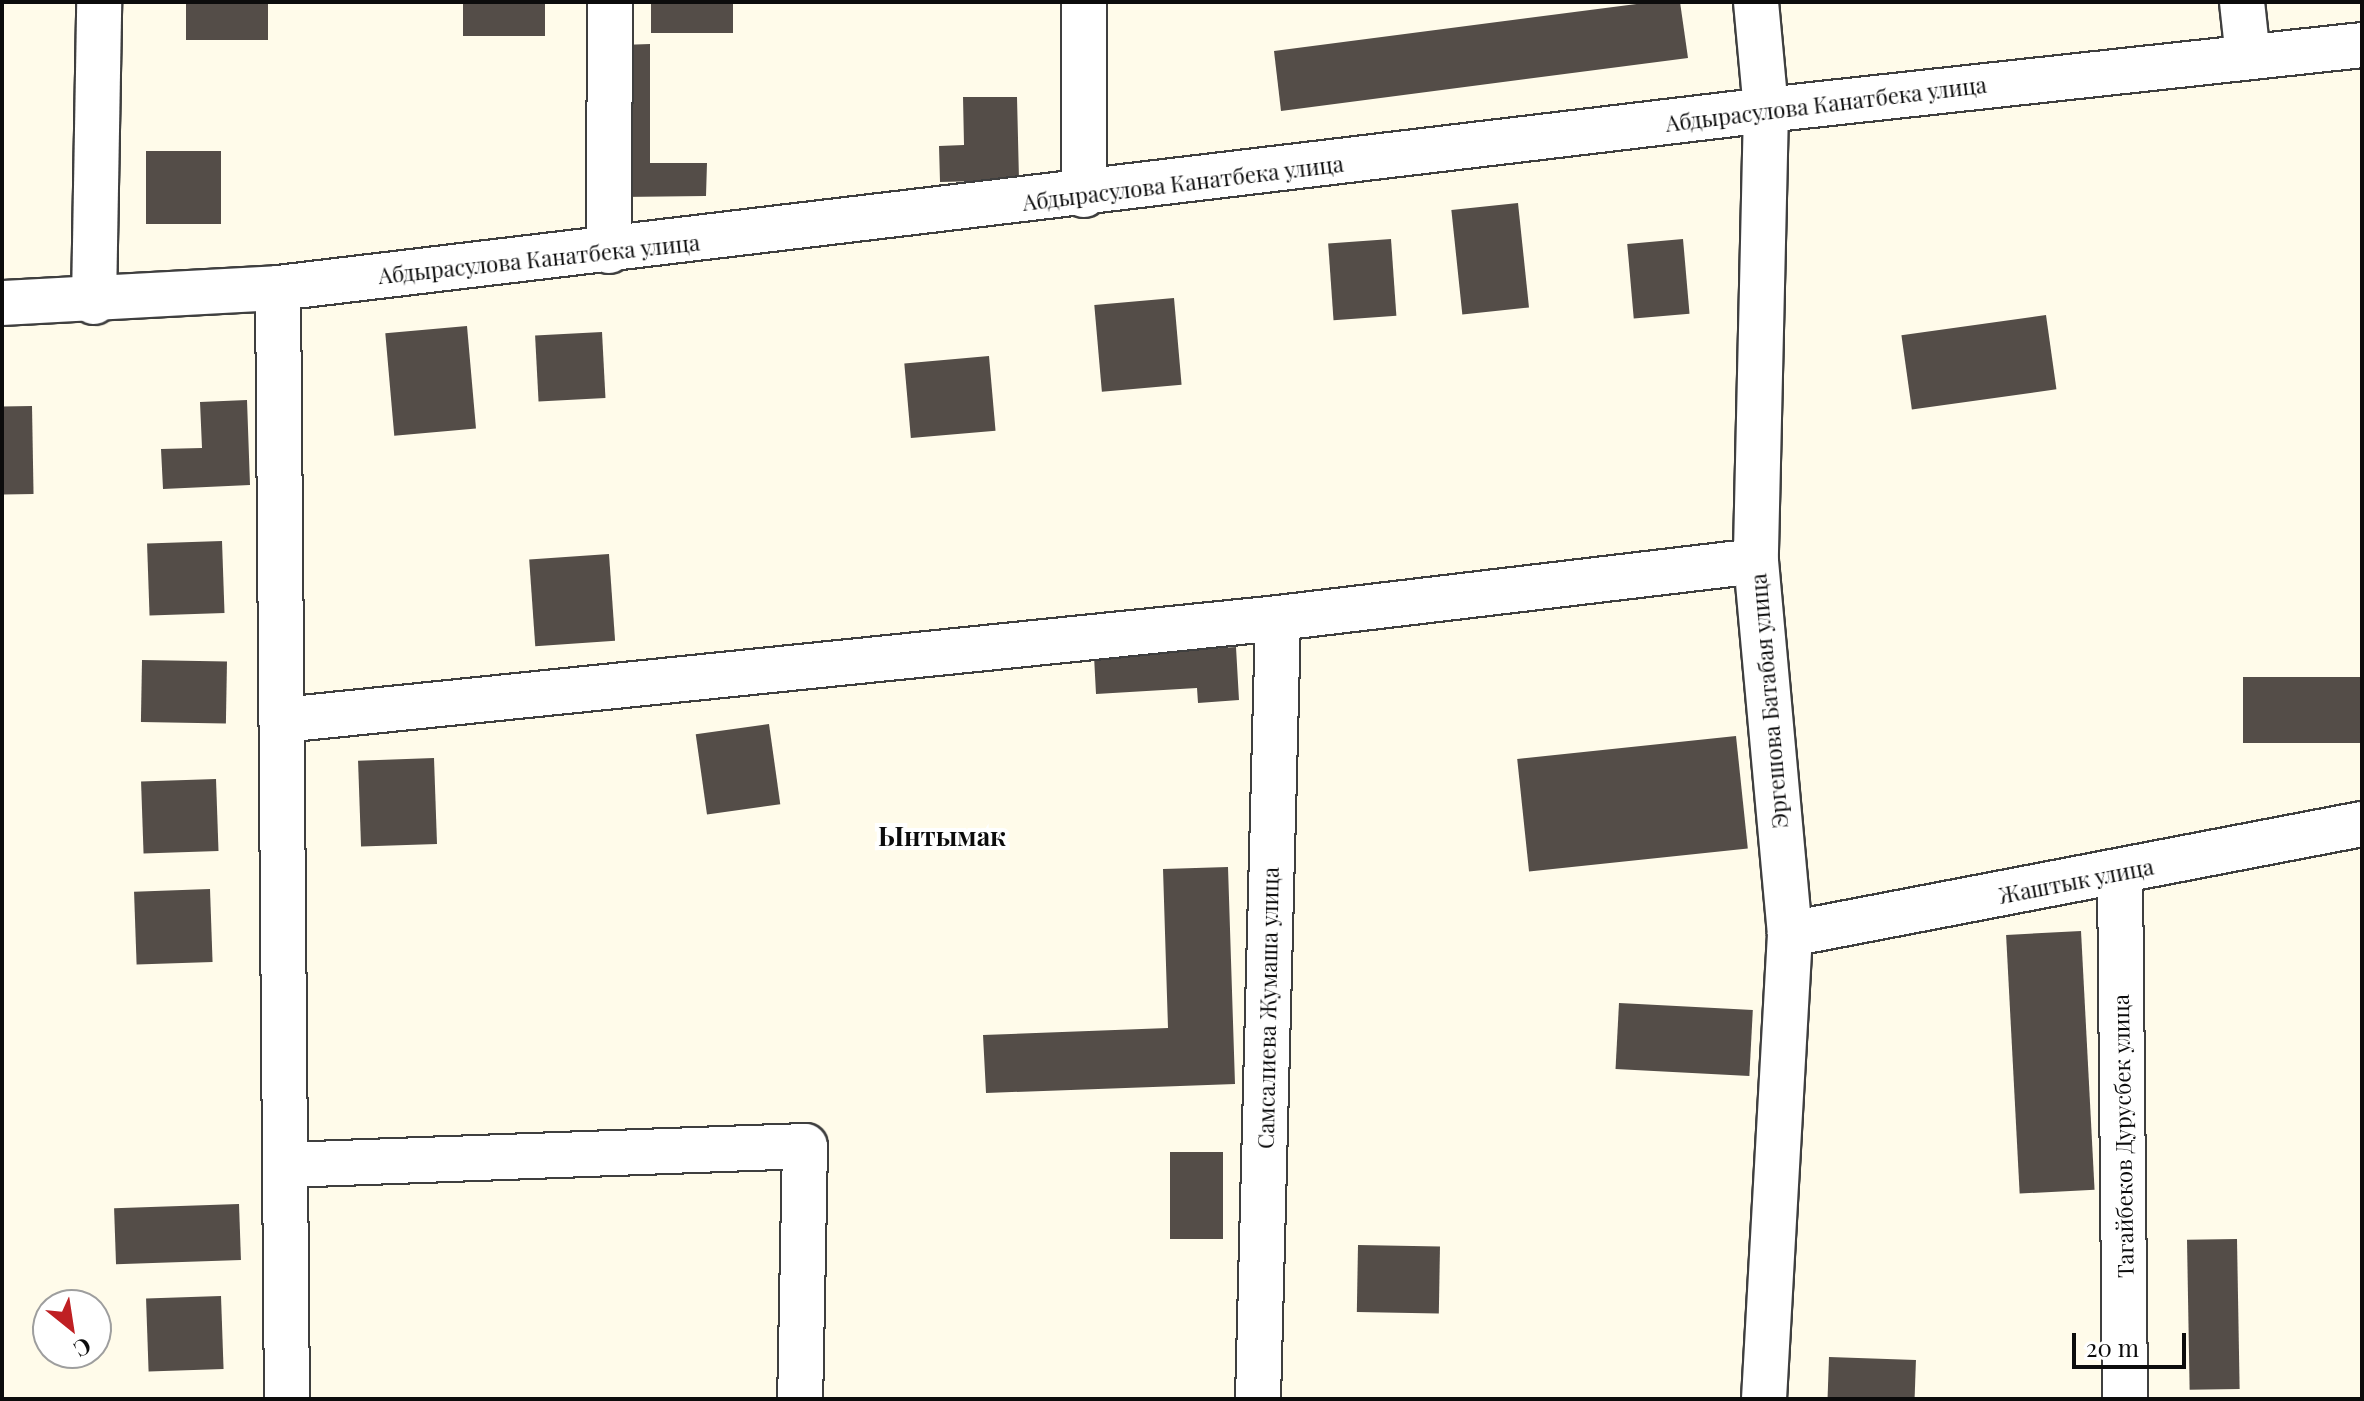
<!DOCTYPE html>
<html>
<head>
<meta charset="utf-8">
<style>
  body { margin:0 }
  #map { position:relative; width:2364px; height:1401px; overflow:hidden; background:#fffbea; font-family:"Playfair Display",serif }
  div>[style] { position:absolute }
  .building>* { inset:0; background:#544d48; transform-origin:0 0 }
  .roads { filter:drop-shadow(2px 0 #3f3f3f) drop-shadow(-2px 0 #3f3f3f) drop-shadow(0 2px #3f3f3f) drop-shadow(0 -2px #3f3f3f) }
  .street>* { height:44px; margin:-22px; padding:0 22px; transform-origin:22px; border-radius:22px; background:#fff }
  span { translate:-50% -50%; white-space:nowrap; text-align:center; line-height:1.15; -webkit-text-stroke:8px #fff; paint-order:stroke }
  .street-label { font-size:22px; color:#0c0c0c }
  .quarter-label { font-size:26px; color:#0c0c0c; font-weight:700 }
  .frame { position:absolute; inset:0; border:4px solid #0c0c0c; pointer-events:none }
  .north { position:absolute; left:32px; top:1289px; width:80px; height:80px; box-sizing:border-box; background:#fff; border:2px solid #9e9e9e; border-radius:50%; rotate:150deg; font-size:22px; font-weight:700; line-height:32px; text-align:center; color:#0c0c0c }
  .north::after { content:''; display:block; margin:auto; width:28px; height:36px; background:#bf2023; clip-path:polygon(50% 0,100% 100%,50% 72%,0 100%) }
  .scale { position:absolute; left:2072px; top:1333px; width:114px; height:36px; box-sizing:border-box; border:4px solid #0c0c0c; border-top:0; padding-left:10px; font-size:24px; line-height:28px; white-space:nowrap; color:#0c0c0c; -webkit-text-stroke:6px #fff; paint-order:stroke }
</style>
</head>
<body>
<div id="map">
  <div class="building">
    <i style="left:186px;top:2px;width:82px;height:38px"></i>
    <i style="left:463px;top:2px;width:82px;height:34px"></i>
    <i style="left:651px;top:2px;width:82px;height:31px"></i>
    <i style="clip-path:polygon(1652px 2px,1680px 2px,1688px 58px,1281px 111px,1274px 51px)"></i>
    <i style="clip-path:polygon(650px 44px,650px 163px,707px 163px,706px 196px,621px 197px,621px 45px)"></i>
    <i style="clip-path:polygon(963px 97px,1017px 97px,1019px 180px,940px 182px,939px 146px,964px 145px)"></i>
    <i style="left:146px;top:151px;width:75px;height:73px"></i>
    <i style="left:1518px;top:203px;width:105px;height:67px;rotate:84deg"></i>
    <i style="left:1391px;top:239px;width:77px;height:63px;rotate:86deg"></i>
    <i style="left:1683px;top:239px;width:75px;height:56px;rotate:85deg"></i>
    <i style="left:1174px;top:298px;width:87px;height:80px;rotate:85deg"></i>
    <i style="left:2046px;top:315px;width:75px;height:146px;rotate:82deg"></i>
    <i style="left:467px;top:326px;width:103px;height:82px;rotate:85deg"></i>
    <i style="left:602px;top:332px;width:66px;height:67px;rotate:87deg"></i>
    <i style="left:989px;top:356px;width:75px;height:85px;rotate:85deg"></i>
    <i style="clip-path:polygon(247px 400px,250px 485px,163px 489px,161px 449px,202px 448px,200px 402px)"></i>
    <i style="left:32px;top:406px;width:88px;height:30px;rotate:89deg"></i>
    <i style="left:222px;top:541px;width:72px;height:75px;rotate:88deg"></i>
    <i style="left:609px;top:554px;width:87px;height:80px;rotate:86deg"></i>
    <i style="clip-path:polygon(1236px 647px,1239px 700px,1198px 703px,1197px 688px,1096px 694px,1094px 656px)"></i>
    <i style="left:142px;top:660px;width:85px;height:62px;rotate:1deg"></i>
    <i style="left:2362px;top:677px;width:66px;height:119px;rotate:90deg"></i>
    <i style="left:769px;top:724px;width:81px;height:74px;rotate:82deg"></i>
    <i style="left:1736px;top:736px;width:113px;height:220px;rotate:84deg"></i>
    <i style="left:434px;top:758px;width:86px;height:76px;rotate:88deg"></i>
    <i style="left:216px;top:779px;width:72px;height:75px;rotate:88deg"></i>
    <i style="clip-path:polygon(1228px 867px,1235px 1084px,986px 1093px,983px 1035px,1168px 1028px,1163px 869px)"></i>
    <i style="left:210px;top:889px;width:73px;height:76px;rotate:88deg"></i>
    <i style="left:2081px;top:931px;width:259px;height:75px;rotate:87deg"></i>
    <i style="left:1619px;top:1003px;width:134px;height:66px;rotate:3deg"></i>
    <i style="left:1170px;top:1152px;width:53px;height:87px"></i>
    <i style="left:239px;top:1204px;width:56px;height:125px;rotate:88deg"></i>
    <i style="left:2237px;top:1239px;width:150px;height:50px;rotate:89deg"></i>
    <i style="left:1358px;top:1245px;width:82px;height:67px;rotate:1deg"></i>
    <i style="left:221px;top:1296px;width:73px;height:75px;rotate:88deg"></i>
    <i style="left:1829px;top:1357px;width:87px;height:42px;rotate:2deg"></i>
  </div>
  <div class="roads">
    <div class="street">
      <i style="left:1756px;top:2px;width:108px;rotate:84.7deg"></i>
      <i style="left:1766px;top:110px;width:451px;rotate:91.3deg"></i>
      <i style="left:1756px;top:561px;width:375px;rotate:84.8deg"></i>
      <i style="left:1790px;top:934px;width:466px;rotate:93.2deg"></i>
      <i style="left:2242px;top:2px;width:55px;rotate:83.8deg"></i>
      <i style="left:1084px;top:195px;width:193px;rotate:-90deg"></i>
      <i style="left:609px;top:251px;width:249px;rotate:-89.8deg"></i>
      <i style="left:278px;top:288px;width:1111px;rotate:89.54deg"></i>
      <i style="left:94px;top:302px;width:300px;rotate:-89deg"></i>
      <i style="left:2px;top:303px;width:276px;rotate:-3.1deg"></i>
      <i style="left:278px;top:288px;width:1499px;rotate:-6.82deg"></i>
      <i style="left:1766px;top:110px;width:600px;rotate:-6.22deg"></i>
      <i style="left:283px;top:720px;width:1000px;rotate:-5.85deg"></i>
      <i style="left:1278px;top:618px;width:481px;rotate:-6.8deg"></i>
      <i style="left:2120px;top:874px;width:525px;rotate:89.45deg"></i>
      <i style="left:1790px;top:934px;width:582px;rotate:-10.89deg"></i>
      <i style="left:285px;top:1165px;width:520px;rotate:-2.09deg"></i>
      <i style="left:805px;top:1146px;width:253px;rotate:91.1deg"></i>
      <i style="left:1258px;top:1399px;width:781px;rotate:-88.53deg"></i>
    </div>
  </div>
  <div class="street-label">
    <span style="left:1826px;top:104px;rotate:-7deg">Абдырасулова Канатбека улица</span>
    <span style="left:1183px;top:183px;rotate:-7deg">Абдырасулова Канатбека улица</span>
    <span style="left:539px;top:259px;rotate:-6deg">Абдырасулова Канатбека улица</span>
    <span style="left:1769px;top:701px;rotate:-95deg">Эргешова Батабая улица</span>
    <span style="left:2076px;top:881px;rotate:-11deg">Жаштык улица</span>
    <span style="left:1268px;top:1008px;rotate:-89deg">Самсалиева Жумаша улица</span>
    <span style="left:2123px;top:1136px;rotate:-91deg">Тагайбеков Дурусбек улица</span>
  </div>
  <div class="quarter-label">
    <span style="left:942px;top:836px">Ынтымак</span>
  </div>
  <div class="frame"></div>
  <div class="north">С</div>
  <div class="scale">20 m</div>
</div>
</body>
</html>
